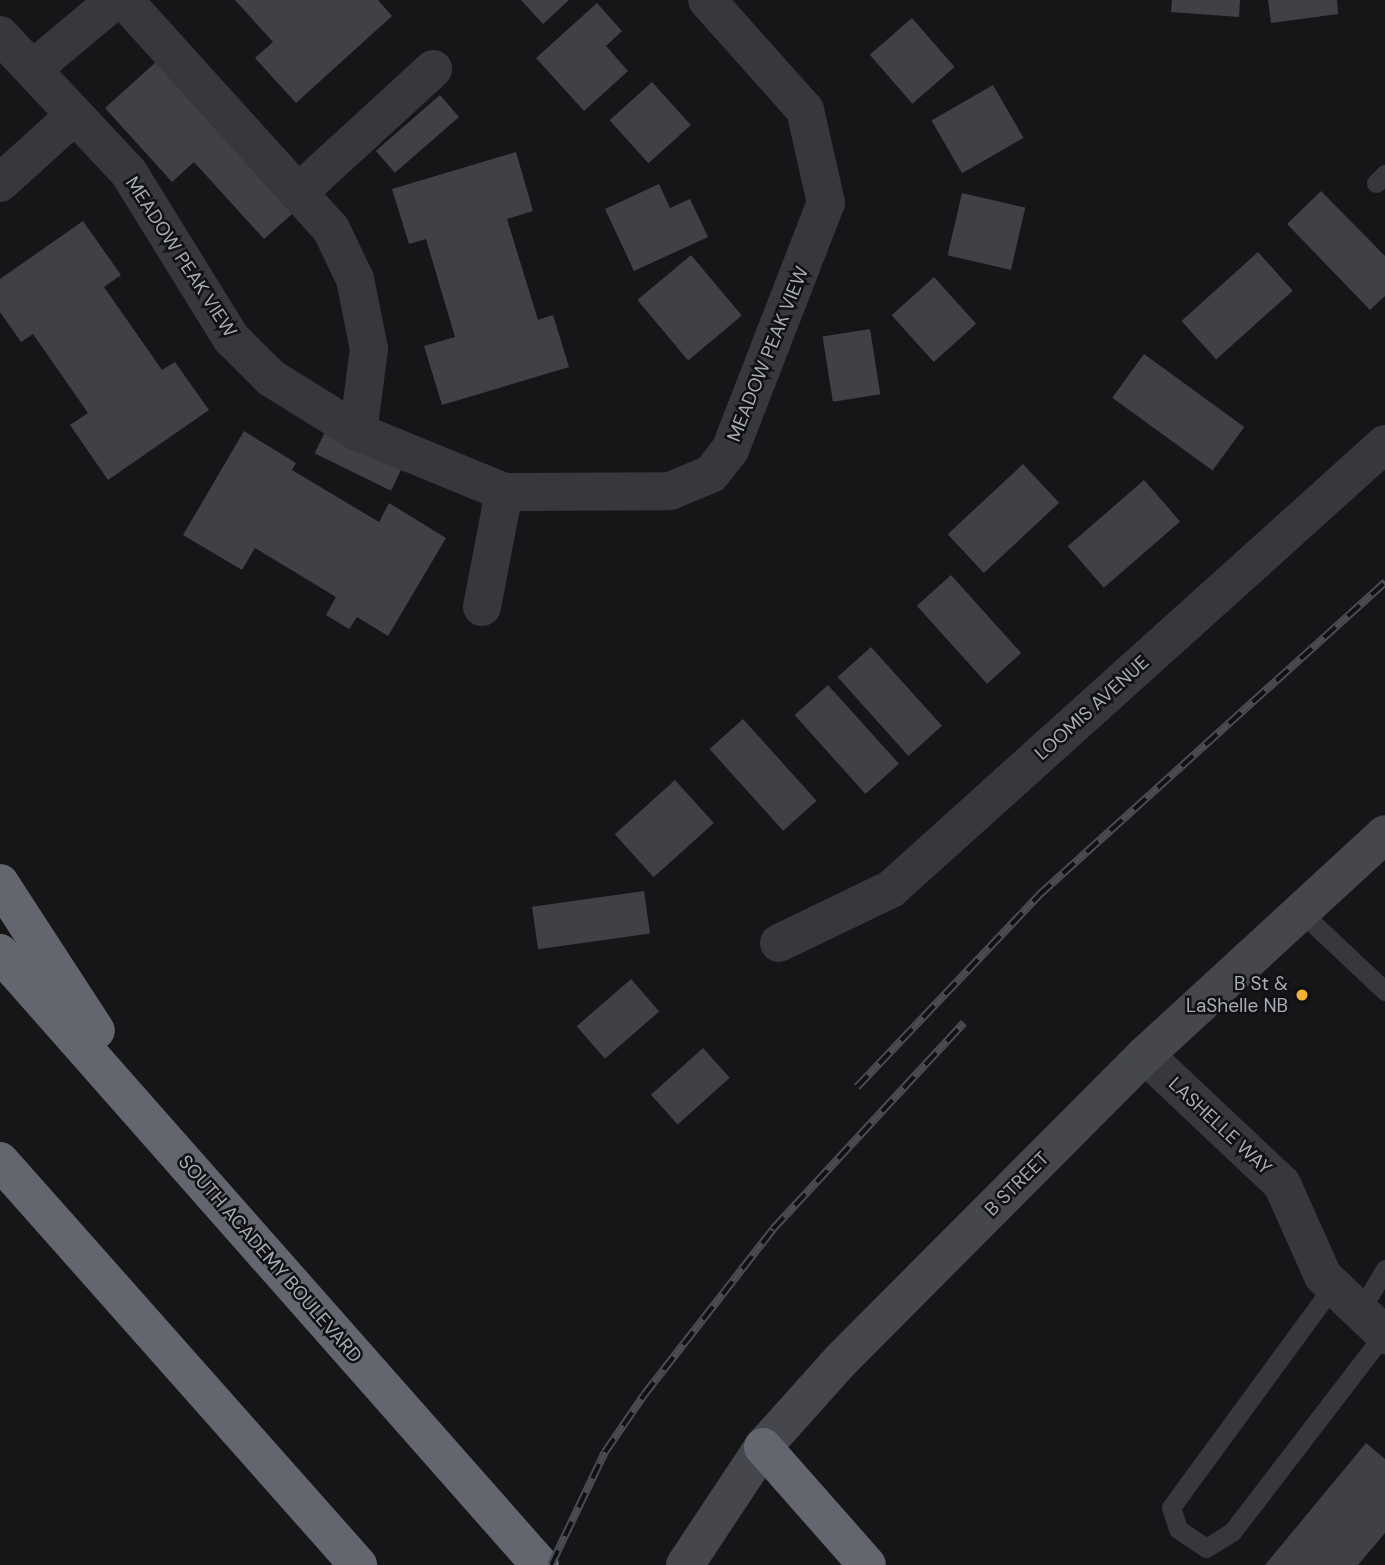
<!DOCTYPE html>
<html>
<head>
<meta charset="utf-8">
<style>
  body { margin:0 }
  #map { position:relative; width:1385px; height:1565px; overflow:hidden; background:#161618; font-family:"DM Sans",sans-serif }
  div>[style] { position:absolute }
  .building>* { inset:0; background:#404145; transform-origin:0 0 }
  .lane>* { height:19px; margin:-9.5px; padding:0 9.5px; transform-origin:9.5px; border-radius:9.5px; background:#37383d }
  .street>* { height:38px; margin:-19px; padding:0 19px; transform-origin:19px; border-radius:19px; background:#37383d }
  .secondary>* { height:38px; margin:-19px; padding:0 19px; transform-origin:19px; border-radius:19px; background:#45474d }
  .highway>* { height:38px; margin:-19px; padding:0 19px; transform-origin:19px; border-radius:19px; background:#63666e }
  .rail>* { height:8px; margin-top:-4px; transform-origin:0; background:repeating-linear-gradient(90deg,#111113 0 16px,#4a4c52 0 32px); box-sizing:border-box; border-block:2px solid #4a4c52 }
  .dots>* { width:19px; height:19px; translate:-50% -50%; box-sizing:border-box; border:4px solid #111113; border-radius:50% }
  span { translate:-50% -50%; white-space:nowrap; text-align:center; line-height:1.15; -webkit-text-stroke:5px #111113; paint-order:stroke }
  .street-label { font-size:19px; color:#a8adb8 }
  .poi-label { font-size:19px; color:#a8adb8 }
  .right { translate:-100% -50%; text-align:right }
</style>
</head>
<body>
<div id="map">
  <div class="building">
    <i style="clip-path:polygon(235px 0,378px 0,392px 16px,296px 103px,255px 58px,273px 42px)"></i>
    <i style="clip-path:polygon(521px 0,569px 0,543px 24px)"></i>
    <i style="clip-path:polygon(1172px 0,1240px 0,1239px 17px,1171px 12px)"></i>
    <i style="clip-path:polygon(1268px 0,1337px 0,1338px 14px,1271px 23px)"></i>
    <i style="clip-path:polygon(597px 3px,622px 31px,606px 46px,628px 71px,584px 111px,536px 58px)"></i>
    <i style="left:912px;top:18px;width:65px;height:56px;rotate:49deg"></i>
    <i style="clip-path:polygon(156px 62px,292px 214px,264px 239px,194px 162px,172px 182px,105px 108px)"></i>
    <i style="left:652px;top:82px;width:58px;height:57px;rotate:48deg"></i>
    <i style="left:993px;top:85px;width:61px;height:71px;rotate:60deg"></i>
    <i style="left:440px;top:95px;width:29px;height:85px;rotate:49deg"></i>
    <i style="clip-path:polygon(516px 152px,533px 211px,507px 219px,538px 320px,553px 315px,569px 367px,442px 405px,424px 346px,455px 337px,426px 239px,409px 244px,392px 189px)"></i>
    <i style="clip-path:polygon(659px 184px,670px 208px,690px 199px,708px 237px,634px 271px,605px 209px)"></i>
    <i style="clip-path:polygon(1321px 191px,1385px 256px,1385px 296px,1370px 310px,1287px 224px)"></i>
    <i style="left:962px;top:193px;width:65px;height:64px;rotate:13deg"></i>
    <i style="clip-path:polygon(83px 221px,121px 275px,104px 287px,162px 370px,175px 362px,209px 410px,108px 480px,70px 425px,88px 413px,33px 334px,21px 342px,0 312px,0 279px)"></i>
    <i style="left:1258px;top:252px;width:52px;height:103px;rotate:48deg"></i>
    <i style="left:691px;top:255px;width:79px;height:70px;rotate:50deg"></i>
    <i style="left:934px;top:277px;width:63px;height:57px;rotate:48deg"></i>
    <i style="left:870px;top:329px;width:66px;height:48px;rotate:81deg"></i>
    <i style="left:1144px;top:354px;width:124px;height:54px;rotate:36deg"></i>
    <i style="left:326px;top:430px;width:85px;height:26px;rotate:26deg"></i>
    <i style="clip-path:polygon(244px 431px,296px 463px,292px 470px,379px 522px,389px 503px,446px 538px,388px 636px,357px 617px,349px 629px,326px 615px,336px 597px,255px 548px,242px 570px,183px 535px)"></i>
    <i style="left:1023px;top:464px;width:53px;height:103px;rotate:47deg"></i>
    <i style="left:1144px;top:480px;width:55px;height:101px;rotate:49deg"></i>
    <i style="left:951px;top:575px;width:105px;height:46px;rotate:48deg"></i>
    <i style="left:871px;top:647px;width:106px;height:45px;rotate:48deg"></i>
    <i style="left:828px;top:685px;width:106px;height:45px;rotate:48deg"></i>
    <i style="left:743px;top:719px;width:110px;height:45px;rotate:48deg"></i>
    <i style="left:675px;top:780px;width:58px;height:81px;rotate:48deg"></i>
    <i style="left:644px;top:891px;width:43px;height:113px;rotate:82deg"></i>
    <i style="left:631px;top:979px;width:43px;height:72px;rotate:49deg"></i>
    <i style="left:703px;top:1048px;width:40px;height:70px;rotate:48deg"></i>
    <i style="clip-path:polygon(1366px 1443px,1385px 1459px,1385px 1533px,1358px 1565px,1265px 1565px)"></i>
  </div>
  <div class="lane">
    <i style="left:1376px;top:183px;width:13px;rotate:-45deg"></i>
    <i style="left:1300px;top:911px;width:117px;rotate:43.3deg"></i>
    <i style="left:1333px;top:1286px;width:274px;rotate:126.2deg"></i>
    <i style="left:1171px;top:1507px;width:23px;rotate:72deg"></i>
    <i style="left:1178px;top:1529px;width:34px;rotate:34deg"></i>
    <i style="left:1206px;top:1548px;width:31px;rotate:-32deg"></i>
    <i style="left:1232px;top:1532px;width:250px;rotate:-52.5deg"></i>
    <i style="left:1360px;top:1311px;width:49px;rotate:-59.2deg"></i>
  </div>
  <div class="street">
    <i style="left:124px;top:0;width:309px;rotate:47.9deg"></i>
    <i style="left:331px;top:229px;width:55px;rotate:64.4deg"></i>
    <i style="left:355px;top:279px;width:71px;rotate:78.7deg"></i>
    <i style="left:369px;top:349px;width:84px;rotate:97.5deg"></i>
    <i style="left:0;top:35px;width:189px;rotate:46.9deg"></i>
    <i style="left:129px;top:173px;width:194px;rotate:58.3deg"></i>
    <i style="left:231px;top:338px;width:57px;rotate:45deg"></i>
    <i style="left:271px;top:378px;width:102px;rotate:31.8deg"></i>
    <i style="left:358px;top:432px;width:158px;rotate:22.3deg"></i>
    <i style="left:504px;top:492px;width:166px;rotate:-0.3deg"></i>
    <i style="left:670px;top:491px;width:44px;rotate:-22.5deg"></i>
    <i style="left:711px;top:474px;width:31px;rotate:-52deg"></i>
    <i style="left:730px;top:450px;width:265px;rotate:-68.8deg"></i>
    <i style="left:826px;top:203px;width:95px;rotate:-102.7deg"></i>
    <i style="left:805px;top:110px;width:147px;rotate:-131.7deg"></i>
    <i style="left:34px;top:68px;width:106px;rotate:-40deg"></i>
    <i style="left:0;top:183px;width:101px;rotate:-42.2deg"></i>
    <i style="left:299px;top:192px;width:182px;rotate:-42.5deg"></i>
    <i style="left:482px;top:607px;width:117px;rotate:-79.2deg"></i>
    <i style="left:779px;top:943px;width:124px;rotate:-25.7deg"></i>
    <i style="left:891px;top:889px;width:665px;rotate:-42.01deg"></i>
    <i style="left:1145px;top:1055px;width:188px;rotate:43.3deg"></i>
    <i style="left:1282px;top:1184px;width:101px;rotate:66deg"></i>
    <i style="left:1323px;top:1276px;width:86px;rotate:43.6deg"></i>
  </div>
  <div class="secondary">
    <i style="left:685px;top:1565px;width:141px;rotate:-56.5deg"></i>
    <i style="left:763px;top:1447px;width:117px;rotate:-48.1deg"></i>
    <i style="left:841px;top:1360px;width:431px;rotate:-45.1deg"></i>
    <i style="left:1145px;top:1055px;width:326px;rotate:-42.6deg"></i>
  </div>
  <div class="highway">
    <i style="left:0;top:883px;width:176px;rotate:57deg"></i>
    <i style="left:0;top:953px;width:816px;rotate:48.58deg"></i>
    <i style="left:0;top:1161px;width:540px;rotate:48.45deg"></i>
    <i style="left:763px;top:1447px;width:157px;rotate:48.6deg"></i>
  </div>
  <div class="rail">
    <i style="left:857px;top:1087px;width:265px;rotate:-46.5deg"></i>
    <i style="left:1039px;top:895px;width:467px;rotate:-42.1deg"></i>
    <i style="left:551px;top:1565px;width:125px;rotate:-64.5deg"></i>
    <i style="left:605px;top:1452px;width:69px;rotate:-55.6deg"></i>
    <i style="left:644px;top:1395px;width:210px;rotate:-52.1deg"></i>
    <i style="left:773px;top:1229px;width:281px;rotate:-47.2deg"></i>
  </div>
  <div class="dots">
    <i style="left:1302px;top:995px;background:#f2b134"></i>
  </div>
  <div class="street-label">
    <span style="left:181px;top:257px;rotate:57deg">MEADOW PEAK VIEW</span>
    <span style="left:768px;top:354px;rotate:-68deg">MEADOW PEAK VIEW</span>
    <span style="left:1092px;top:708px;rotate:-42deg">LOOMIS AVENUE</span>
    <span style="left:1220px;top:1126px;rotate:43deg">LASHELLE WAY</span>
    <span style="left:1017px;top:1184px;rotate:-45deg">B STREET</span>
    <span style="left:270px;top:1259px;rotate:49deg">SOUTH ACADEMY BOULEVARD</span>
  </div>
  <div class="poi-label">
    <span class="right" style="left:1288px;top:995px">B St &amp;<br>LaShelle NB</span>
  </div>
</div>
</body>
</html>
